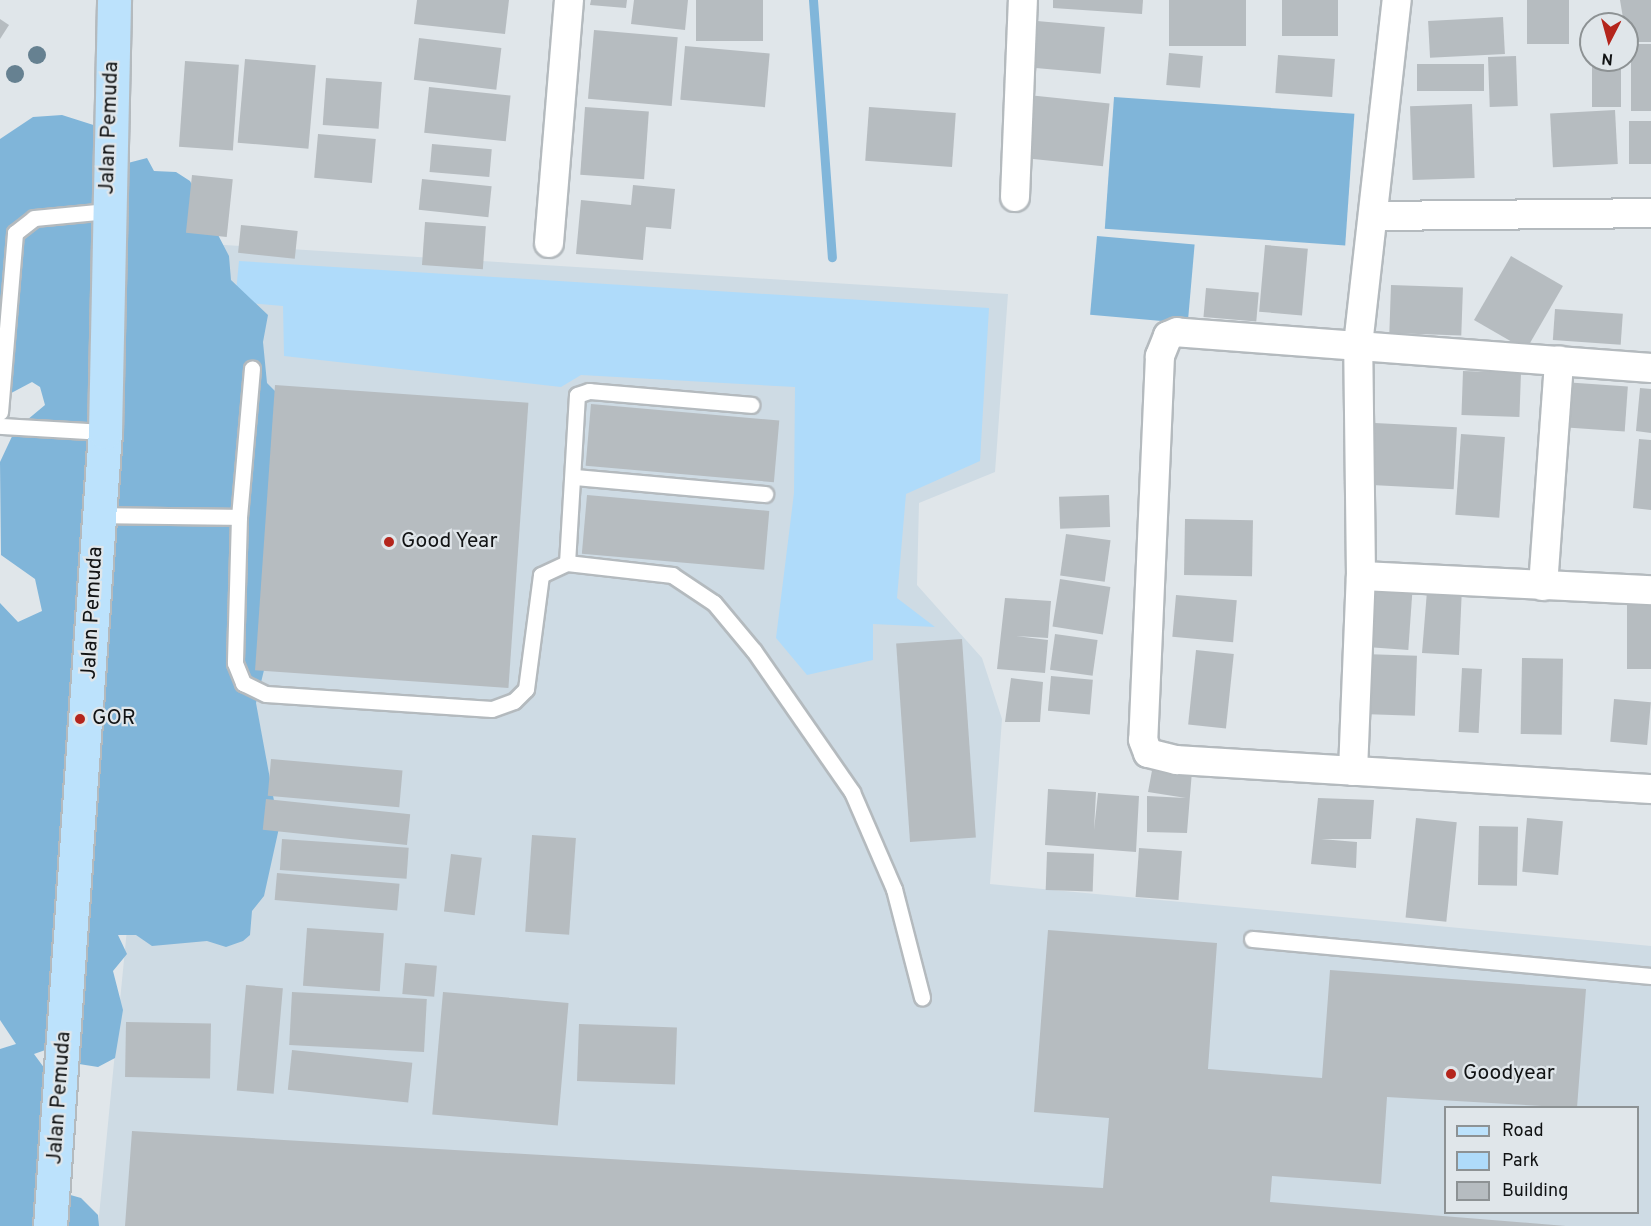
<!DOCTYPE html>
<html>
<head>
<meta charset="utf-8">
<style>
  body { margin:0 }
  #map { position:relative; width:1651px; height:1226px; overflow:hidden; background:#e0e6ea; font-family:Overpass,sans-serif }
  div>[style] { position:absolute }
  .built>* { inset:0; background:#cedbe4 }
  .green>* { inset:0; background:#afdbfa }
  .forest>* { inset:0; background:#80b5d9; transform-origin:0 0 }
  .stream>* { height:9px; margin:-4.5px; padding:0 4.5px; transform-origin:4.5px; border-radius:4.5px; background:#81b6da }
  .building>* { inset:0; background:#b6bcc0; transform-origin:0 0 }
  .roads { filter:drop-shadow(2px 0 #b4babe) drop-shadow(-2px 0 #b4babe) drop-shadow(0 2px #b4babe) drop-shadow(0 -2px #b4babe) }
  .service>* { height:15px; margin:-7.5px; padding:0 7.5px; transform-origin:7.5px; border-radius:7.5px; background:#fff }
  .minor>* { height:28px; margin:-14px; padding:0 14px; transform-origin:14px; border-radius:14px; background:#fff }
  .primary>* { height:33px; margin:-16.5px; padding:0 16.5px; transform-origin:16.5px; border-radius:16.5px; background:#bce2fc }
  .trees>* { width:18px; height:18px; margin:-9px; border-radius:50%; background:#668191 }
  .dots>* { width:16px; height:16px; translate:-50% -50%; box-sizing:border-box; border:3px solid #e0e6ea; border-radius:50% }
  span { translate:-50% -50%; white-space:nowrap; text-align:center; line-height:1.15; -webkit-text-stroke:4.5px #e0e6ea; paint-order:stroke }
  .street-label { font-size:21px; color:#111314 }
  .poi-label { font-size:21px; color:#111314 }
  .left { translate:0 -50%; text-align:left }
  .legend { position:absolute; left:1444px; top:1106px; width:195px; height:108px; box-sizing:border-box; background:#e0e6ea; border:2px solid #8d9294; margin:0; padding:8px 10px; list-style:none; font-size:18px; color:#111314 }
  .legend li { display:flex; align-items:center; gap:12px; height:30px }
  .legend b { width:30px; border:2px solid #8d9294 }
  .north { position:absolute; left:1579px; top:12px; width:60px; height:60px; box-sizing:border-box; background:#e0e6ea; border:2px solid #8d9294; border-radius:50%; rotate:186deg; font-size:16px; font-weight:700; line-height:24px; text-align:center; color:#111314 }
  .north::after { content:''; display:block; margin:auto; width:21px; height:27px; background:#b4251c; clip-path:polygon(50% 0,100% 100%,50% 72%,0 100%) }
</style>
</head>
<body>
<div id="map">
  <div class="built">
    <i style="clip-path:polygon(evenodd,194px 243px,1008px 294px,995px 472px,919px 503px,917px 585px,982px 658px,1002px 719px,990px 884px,1651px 946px,1651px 1226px,98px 1226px,194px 243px,1446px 1108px,1638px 1108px,1638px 1212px,1446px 1212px,1446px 1108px)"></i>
  </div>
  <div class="green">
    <i style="clip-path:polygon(239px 261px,989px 308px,980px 461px,906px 494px,897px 598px,935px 627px,873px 624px,873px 660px,807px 675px,776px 638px,794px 493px,795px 387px,581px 375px,561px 387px,284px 356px,283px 306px,235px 302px)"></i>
  </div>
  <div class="forest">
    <i style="left:1114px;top:97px;width:241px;height:132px;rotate:4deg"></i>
    <i style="clip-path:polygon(62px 115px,106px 129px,124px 164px,147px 158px,154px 171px,176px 172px,190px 181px,229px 256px,231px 280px,268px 315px,263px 342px,267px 383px,279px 395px,265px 666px,256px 703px,279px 828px,264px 896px,252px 911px,250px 935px,243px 941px,226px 947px,207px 941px,152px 946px,136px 935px,118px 935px,127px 954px,113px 971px,123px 1010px,115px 1058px,98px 1067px,79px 1064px,51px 1048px,34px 1054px,45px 1069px,67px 1194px,81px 1198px,98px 1215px,99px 1226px,0 1226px,0 1049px,16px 1044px,0 1020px,0 603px,18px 622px,42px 611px,35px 579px,1px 555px,0 462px,15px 430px,45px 405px,40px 387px,32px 382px,0 399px,0 139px,33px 117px)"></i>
    <i style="left:1097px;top:236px;width:98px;height:79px;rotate:5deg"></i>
  </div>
  <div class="stream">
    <i style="left:813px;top:0;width:258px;rotate:85.8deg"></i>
  </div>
  <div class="building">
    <i style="clip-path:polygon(417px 0,509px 0,505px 34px,414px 24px)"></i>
    <i style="clip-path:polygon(591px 0,627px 0,626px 8px,590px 5px)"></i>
    <i style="clip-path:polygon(634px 0,688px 0,685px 30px,631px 24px)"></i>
    <i style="left:696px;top:0;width:67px;height:41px"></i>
    <i style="clip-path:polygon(1053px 0,1143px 0,1142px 14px,1053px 8px)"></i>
    <i style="left:1169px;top:0;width:77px;height:46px"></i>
    <i style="left:1282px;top:0;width:56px;height:36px"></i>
    <i style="left:1527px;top:0;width:42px;height:44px"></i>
    <i style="clip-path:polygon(1620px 0,1651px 0,1651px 42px,1627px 42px)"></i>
    <i style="left:1503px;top:17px;width:37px;height:75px;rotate:87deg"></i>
    <i style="clip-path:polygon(0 19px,9px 25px,0 39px)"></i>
    <i style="left:1037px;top:21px;width:68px;height:47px;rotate:5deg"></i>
    <i style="left:594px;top:30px;width:84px;height:69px;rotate:5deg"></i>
    <i style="left:419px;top:38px;width:83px;height:42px;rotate:7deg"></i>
    <i style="left:1651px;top:44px;width:67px;height:20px;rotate:90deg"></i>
    <i style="left:685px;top:46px;width:85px;height:54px;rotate:5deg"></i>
    <i style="left:1169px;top:53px;width:34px;height:32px;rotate:5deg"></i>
    <i style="left:1278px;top:55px;width:57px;height:38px;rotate:4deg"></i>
    <i style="left:1516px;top:56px;width:50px;height:28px;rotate:88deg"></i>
    <i style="left:245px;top:59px;width:71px;height:84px;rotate:5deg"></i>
    <i style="left:1592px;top:60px;width:29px;height:47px"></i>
    <i style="left:185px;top:61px;width:54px;height:86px;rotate:4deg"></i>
    <i style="left:1484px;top:64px;width:27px;height:67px;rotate:90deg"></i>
    <i style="left:326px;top:78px;width:56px;height:47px;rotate:4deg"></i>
    <i style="left:429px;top:87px;width:82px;height:46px;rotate:6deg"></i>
    <i style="left:1028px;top:95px;width:82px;height:63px;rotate:6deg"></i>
    <i style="left:1472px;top:104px;width:74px;height:62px;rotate:88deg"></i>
    <i style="left:585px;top:107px;width:64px;height:68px;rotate:4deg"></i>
    <i style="left:869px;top:107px;width:87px;height:54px;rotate:4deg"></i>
    <i style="left:1615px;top:110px;width:54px;height:65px;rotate:87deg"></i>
    <i style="left:1629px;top:121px;width:22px;height:43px"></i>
    <i style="left:318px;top:134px;width:58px;height:44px;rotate:5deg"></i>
    <i style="left:432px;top:144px;width:60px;height:28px;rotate:5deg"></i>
    <i style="left:192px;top:175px;width:41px;height:58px;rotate:6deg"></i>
    <i style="left:422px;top:179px;width:70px;height:31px;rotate:6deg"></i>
    <i style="clip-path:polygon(633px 185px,675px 189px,671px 229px,646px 227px,643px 260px,576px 254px,581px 200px,631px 205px)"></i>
    <i style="left:425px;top:222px;width:61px;height:43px;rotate:4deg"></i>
    <i style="left:241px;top:225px;width:57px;height:28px;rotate:6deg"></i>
    <i style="left:1265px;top:245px;width:43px;height:67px;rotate:5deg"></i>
    <i style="left:1511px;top:256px;width:60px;height:74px;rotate:30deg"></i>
    <i style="left:1391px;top:285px;width:72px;height:48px;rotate:2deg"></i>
    <i style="left:1206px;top:288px;width:53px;height:29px;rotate:5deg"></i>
    <i style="left:1555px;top:309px;width:68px;height:31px;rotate:4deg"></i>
    <i style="left:1463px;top:371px;width:58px;height:44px;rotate:2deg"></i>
    <i style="left:1563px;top:382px;width:65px;height:45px;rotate:4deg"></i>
    <i style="left:275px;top:385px;width:254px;height:286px;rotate:4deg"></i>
    <i style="clip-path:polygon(1640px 388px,1651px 389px,1651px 433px,1636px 431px)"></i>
    <i style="left:591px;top:404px;width:189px;height:62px;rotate:5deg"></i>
    <i style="left:1375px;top:423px;width:82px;height:62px;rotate:3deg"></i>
    <i style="left:1461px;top:434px;width:44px;height:81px;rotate:4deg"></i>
    <i style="clip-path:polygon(1639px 439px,1651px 440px,1651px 510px,1633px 508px)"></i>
    <i style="left:587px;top:495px;width:183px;height:59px;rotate:5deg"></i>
    <i style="left:1109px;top:495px;width:32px;height:50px;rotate:88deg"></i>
    <i style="left:1185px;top:519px;width:68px;height:56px;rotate:1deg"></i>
    <i style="left:1066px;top:534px;width:45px;height:42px;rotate:8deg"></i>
    <i style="left:1060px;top:579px;width:51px;height:48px;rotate:9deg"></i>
    <i style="left:1368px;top:581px;width:45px;height:66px;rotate:4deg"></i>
    <i style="clip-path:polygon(1462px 587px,1459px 655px,1422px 653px,1427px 591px)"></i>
    <i style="left:1176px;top:595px;width:61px;height:42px;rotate:5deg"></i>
    <i style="clip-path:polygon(1005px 598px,1051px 601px,1048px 638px,1016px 636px,1048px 640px,1045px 673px,997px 669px)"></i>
    <i style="left:1627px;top:604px;width:24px;height:65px"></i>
    <i style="left:1055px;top:634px;width:43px;height:36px;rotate:8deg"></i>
    <i style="left:962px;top:639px;width:199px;height:66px;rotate:86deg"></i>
    <i style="left:1196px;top:650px;width:38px;height:75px;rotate:6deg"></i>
    <i style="left:1364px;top:654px;width:53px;height:60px;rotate:2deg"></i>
    <i style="left:1522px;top:658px;width:41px;height:76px;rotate:1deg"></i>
    <i style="left:1462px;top:668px;width:20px;height:64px;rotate:3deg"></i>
    <i style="left:1051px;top:676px;width:42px;height:35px;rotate:5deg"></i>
    <i style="clip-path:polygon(1011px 678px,1043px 682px,1040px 722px,1005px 722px)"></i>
    <i style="left:1614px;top:699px;width:37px;height:43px;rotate:5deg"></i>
    <i style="left:271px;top:759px;width:132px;height:37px;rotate:5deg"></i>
    <i style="clip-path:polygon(1153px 765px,1192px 771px,1187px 833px,1147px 832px,1147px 796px,1186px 798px,1148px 792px)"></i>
    <i style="clip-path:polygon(1048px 789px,1096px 792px,1094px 830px,1098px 793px,1139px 796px,1136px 852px,1045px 845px)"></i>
    <i style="clip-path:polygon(1318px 798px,1374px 800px,1371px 839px,1321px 839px,1357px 842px,1356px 868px,1311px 864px)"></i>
    <i style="left:266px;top:799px;width:145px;height:31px;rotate:6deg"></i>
    <i style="left:1416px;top:818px;width:41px;height:100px;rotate:6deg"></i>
    <i style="left:1527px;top:818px;width:36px;height:54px;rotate:5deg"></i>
    <i style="left:1479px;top:826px;width:39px;height:59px;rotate:1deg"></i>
    <i style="left:532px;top:835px;width:44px;height:97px;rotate:4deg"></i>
    <i style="left:282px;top:839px;width:127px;height:31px;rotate:4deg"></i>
    <i style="left:1139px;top:848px;width:43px;height:49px;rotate:4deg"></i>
    <i style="left:1047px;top:852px;width:47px;height:38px;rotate:2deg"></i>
    <i style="left:451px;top:854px;width:31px;height:58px;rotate:7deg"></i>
    <i style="left:277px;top:873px;width:123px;height:27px;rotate:5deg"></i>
    <i style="left:307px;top:928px;width:77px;height:58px;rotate:4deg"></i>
    <i style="clip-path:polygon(1048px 930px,1217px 943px,1208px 1069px,1322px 1078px,1330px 970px,1586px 989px,1577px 1108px,1387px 1097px,1381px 1184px,1272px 1176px,1270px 1202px,1566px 1226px,125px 1226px,132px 1131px,1103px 1188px,1109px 1118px,1034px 1112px)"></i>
    <i style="left:405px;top:963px;width:32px;height:31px;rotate:5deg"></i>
    <i style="left:246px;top:985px;width:37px;height:106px;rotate:5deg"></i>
    <i style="left:292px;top:992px;width:135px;height:53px;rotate:3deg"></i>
    <i style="left:443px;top:992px;width:126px;height:123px;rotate:5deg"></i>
    <i style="left:126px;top:1022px;width:85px;height:55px;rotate:1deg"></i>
    <i style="left:579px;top:1024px;width:98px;height:57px;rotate:2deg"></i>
    <i style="left:292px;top:1050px;width:121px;height:40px;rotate:6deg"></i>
  </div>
  <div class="roads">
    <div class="service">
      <i style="left:0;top:412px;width:180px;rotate:-85.2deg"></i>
      <i style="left:15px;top:233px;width:24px;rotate:-38deg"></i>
      <i style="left:34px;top:218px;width:74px;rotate:-5.4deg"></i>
      <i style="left:0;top:426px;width:105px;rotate:3.3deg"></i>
      <i style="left:574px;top:477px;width:192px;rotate:5.1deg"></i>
      <i style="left:98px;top:515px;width:141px;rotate:0.8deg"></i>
      <i style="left:239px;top:517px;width:146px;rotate:91.6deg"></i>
      <i style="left:235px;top:663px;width:22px;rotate:68deg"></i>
      <i style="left:243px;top:683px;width:25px;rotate:26deg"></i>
      <i style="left:266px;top:694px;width:226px;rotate:3.8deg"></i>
      <i style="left:492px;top:709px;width:23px;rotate:-20deg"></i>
      <i style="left:514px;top:701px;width:17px;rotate:-45deg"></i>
      <i style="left:526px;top:689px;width:115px;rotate:-82.5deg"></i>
      <i style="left:541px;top:575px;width:29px;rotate:-25deg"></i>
      <i style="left:567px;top:563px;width:106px;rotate:6.5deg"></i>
      <i style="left:672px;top:575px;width:50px;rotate:33.7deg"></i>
      <i style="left:714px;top:603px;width:62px;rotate:50.2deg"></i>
      <i style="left:754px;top:651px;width:172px;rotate:55.2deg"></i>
      <i style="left:852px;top:792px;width:106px;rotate:66.6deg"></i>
      <i style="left:894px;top:889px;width:112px;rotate:75.5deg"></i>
      <i style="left:239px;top:517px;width:149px;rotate:-85deg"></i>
      <i style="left:567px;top:563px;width:168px;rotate:-86.6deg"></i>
      <i style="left:577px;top:395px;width:13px;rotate:-18deg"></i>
      <i style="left:589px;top:391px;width:163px;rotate:4.9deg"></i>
      <i style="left:1252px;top:939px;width:401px;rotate:5.3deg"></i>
    </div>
    <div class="minor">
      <i style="left:1015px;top:197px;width:197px;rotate:-87.7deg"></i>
      <i style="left:1375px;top:216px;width:276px;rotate:-0.6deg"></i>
      <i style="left:549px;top:243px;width:244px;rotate:-85.3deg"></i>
      <i style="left:1651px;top:368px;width:475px;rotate:-175.7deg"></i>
      <i style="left:1177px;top:332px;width:10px;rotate:156deg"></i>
      <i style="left:1168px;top:336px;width:22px;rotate:112deg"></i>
      <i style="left:1160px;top:356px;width:384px;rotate:92.5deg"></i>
      <i style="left:1143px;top:740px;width:14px;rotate:69deg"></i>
      <i style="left:1148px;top:753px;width:30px;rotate:14deg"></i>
      <i style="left:1177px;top:760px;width:475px;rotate:3.5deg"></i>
      <i style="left:1361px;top:576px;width:290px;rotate:2.8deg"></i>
      <i style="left:1543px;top:586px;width:226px;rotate:-85.9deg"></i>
      <i style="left:1353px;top:771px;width:195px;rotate:-87.7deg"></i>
      <i style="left:1361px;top:576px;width:231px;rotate:-90.7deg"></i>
      <i style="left:1358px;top:345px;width:347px;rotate:-83.6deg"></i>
    </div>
    <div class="primary">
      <i style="left:50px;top:1226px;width:796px;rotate:-86.04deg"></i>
      <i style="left:105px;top:432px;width:432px;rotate:-88.8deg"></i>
    </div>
  </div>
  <div class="trees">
    <i style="left:37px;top:55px"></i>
    <i style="left:15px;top:74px"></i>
  </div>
  <div class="dots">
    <i style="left:389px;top:542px;background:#b4251c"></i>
    <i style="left:80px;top:719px;background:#b4251c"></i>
    <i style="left:1451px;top:1074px;background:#b4251c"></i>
  </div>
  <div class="street-label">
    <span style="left:110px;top:128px;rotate:-88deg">Jalan Pemuda</span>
    <span style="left:93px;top:613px;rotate:-87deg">Jalan Pemuda</span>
    <span style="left:60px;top:1098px;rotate:-86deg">Jalan Pemuda</span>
  </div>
  <div class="poi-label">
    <span class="left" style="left:401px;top:542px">Good Year</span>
    <span class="left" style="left:92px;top:719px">GOR</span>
    <span class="left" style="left:1463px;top:1074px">Goodyear</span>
  </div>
  <ul class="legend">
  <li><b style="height:8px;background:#bce2fc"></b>Road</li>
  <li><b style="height:16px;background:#afdbfa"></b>Park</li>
  <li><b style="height:16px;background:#b6bcc0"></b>Building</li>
  </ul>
  <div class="north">N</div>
</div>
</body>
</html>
